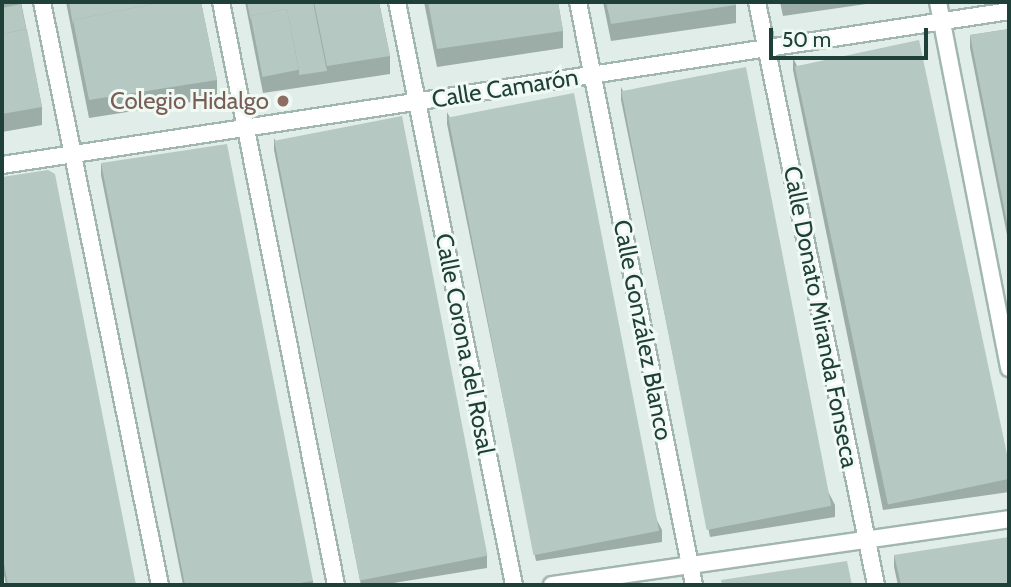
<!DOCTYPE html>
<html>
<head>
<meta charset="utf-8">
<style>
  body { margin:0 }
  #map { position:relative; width:1011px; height:587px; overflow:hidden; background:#e0ede8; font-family:Cabin,sans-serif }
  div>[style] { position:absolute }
  .roads { filter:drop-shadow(2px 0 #a2b6b0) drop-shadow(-2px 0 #a2b6b0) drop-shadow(0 2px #a2b6b0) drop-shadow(0 -2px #a2b6b0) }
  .street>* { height:16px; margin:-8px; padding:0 8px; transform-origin:8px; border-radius:8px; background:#fff }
  .wall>* { inset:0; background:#9caca6 }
  .building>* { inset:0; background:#b5c8c1; transform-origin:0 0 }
  .dots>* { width:19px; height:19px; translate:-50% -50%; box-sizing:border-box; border:4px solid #f1f9f5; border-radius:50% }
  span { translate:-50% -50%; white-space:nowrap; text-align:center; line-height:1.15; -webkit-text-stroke:6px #f1f9f5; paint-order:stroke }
  .street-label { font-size:24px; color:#1e4038 }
  .education-label { font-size:24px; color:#785e54 }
  .right { translate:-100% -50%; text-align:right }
  .frame { position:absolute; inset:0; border:4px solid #1e4038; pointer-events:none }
  .scale { position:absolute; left:769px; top:28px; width:159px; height:32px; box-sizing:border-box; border:4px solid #1e4038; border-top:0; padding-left:9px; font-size:21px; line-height:24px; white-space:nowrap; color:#1e4038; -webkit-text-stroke:5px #f1f9f5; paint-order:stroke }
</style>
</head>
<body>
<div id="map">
  <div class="roads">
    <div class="street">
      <i style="left:42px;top:2px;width:595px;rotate:78.56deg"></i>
      <i style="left:221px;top:2px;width:594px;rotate:78.84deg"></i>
      <i style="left:397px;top:2px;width:595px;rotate:78.65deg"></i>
      <i style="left:578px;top:2px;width:594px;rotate:78.75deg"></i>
      <i style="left:757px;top:2px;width:595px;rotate:78.46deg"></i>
      <i style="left:938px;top:2px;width:373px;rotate:79deg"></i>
      <i style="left:2px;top:165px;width:1019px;rotate:-8.69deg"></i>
      <i style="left:552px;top:585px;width:462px;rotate:-8.2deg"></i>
    </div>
  </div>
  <div class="wall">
    <i style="clip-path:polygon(2px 2px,21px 2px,42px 107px,42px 125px,2px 132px)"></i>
    <i style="clip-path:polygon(66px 2px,201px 2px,217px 80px,217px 98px,89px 118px)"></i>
    <i style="clip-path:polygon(245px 2px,379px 2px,390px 56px,390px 74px,263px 93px)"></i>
    <i style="clip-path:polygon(424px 2px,558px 2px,563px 31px,563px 48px,437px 67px)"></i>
    <i style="clip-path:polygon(603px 2px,736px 2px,736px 23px,611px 41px)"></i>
    <i style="clip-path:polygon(780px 2px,880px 2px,783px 16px)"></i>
    <i style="clip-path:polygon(1009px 29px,1009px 245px,970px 48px,970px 35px)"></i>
    <i style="clip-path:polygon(793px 58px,1009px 479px,1009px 492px,883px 510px,793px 70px)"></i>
    <i style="clip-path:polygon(621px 87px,835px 505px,835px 517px,710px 537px,621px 100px)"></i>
    <i style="clip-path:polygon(447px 112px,662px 530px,662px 542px,536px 561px,447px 124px)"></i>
    <i style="clip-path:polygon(274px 138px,487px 556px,487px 568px,381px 585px,361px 585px,274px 150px)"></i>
    <i style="clip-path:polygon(101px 163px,313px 581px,313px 585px,183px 585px,101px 175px)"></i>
    <i style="clip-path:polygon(2px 177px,136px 585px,6px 585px,2px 565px)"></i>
    <i style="clip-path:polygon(894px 555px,1009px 585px,898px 585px,894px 567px)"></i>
  </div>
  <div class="building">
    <i style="clip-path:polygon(69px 2px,163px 2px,73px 20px,73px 25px)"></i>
    <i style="clip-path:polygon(163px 2px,201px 2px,217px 80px,89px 100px,73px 20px)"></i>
    <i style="clip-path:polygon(247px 2px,313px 2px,327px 71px,299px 75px,299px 70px,287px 9px,251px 16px,251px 21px)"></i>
    <i style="clip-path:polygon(314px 2px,379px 2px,390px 56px,327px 66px)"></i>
    <i style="clip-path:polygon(428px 2px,558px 2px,563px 31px,437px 49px)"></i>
    <i style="clip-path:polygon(606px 2px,736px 2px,736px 5px,611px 24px)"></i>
    <i style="clip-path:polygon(21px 4px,26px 29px,2px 34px,2px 8px)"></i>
    <i style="left:287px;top:9px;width:62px;height:37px;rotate:79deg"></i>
    <i style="clip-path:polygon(27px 29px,42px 107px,2px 114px,2px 34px)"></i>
    <i style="clip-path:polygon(1009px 29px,1009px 233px,970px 35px)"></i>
    <i style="left:919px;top:40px;width:448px;height:127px;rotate:78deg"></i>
    <i style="left:746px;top:67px;width:447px;height:127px;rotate:79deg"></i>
    <i style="left:574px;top:93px;width:446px;height:128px;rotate:79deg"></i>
    <i style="left:402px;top:116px;width:448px;height:130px;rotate:79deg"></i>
    <i style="clip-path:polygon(227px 144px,313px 581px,286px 585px,185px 585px,101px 163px)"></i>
    <i style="clip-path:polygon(48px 170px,55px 174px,136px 585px,8px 585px,2px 553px,2px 177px)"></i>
    <i style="clip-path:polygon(1009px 537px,1009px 585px,901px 585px,894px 555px)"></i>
    <i style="clip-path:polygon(847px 561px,852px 585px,722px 585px,721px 580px)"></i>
  </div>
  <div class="dots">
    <i style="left:283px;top:101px;background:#8d6e63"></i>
  </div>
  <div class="street-label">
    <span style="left:505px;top:88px;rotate:-9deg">Calle Camarón</span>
    <span style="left:821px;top:317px;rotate:79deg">Calle Donato Miranda Fonseca</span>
    <span style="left:643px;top:330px;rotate:79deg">Calle González Blanco</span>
    <span style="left:465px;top:344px;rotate:79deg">Calle Corona del Rosal</span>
  </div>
  <div class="education-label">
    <span class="right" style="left:269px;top:101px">Colegio Hidalgo</span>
  </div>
  <div class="frame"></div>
  <div class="scale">50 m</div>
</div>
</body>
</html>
